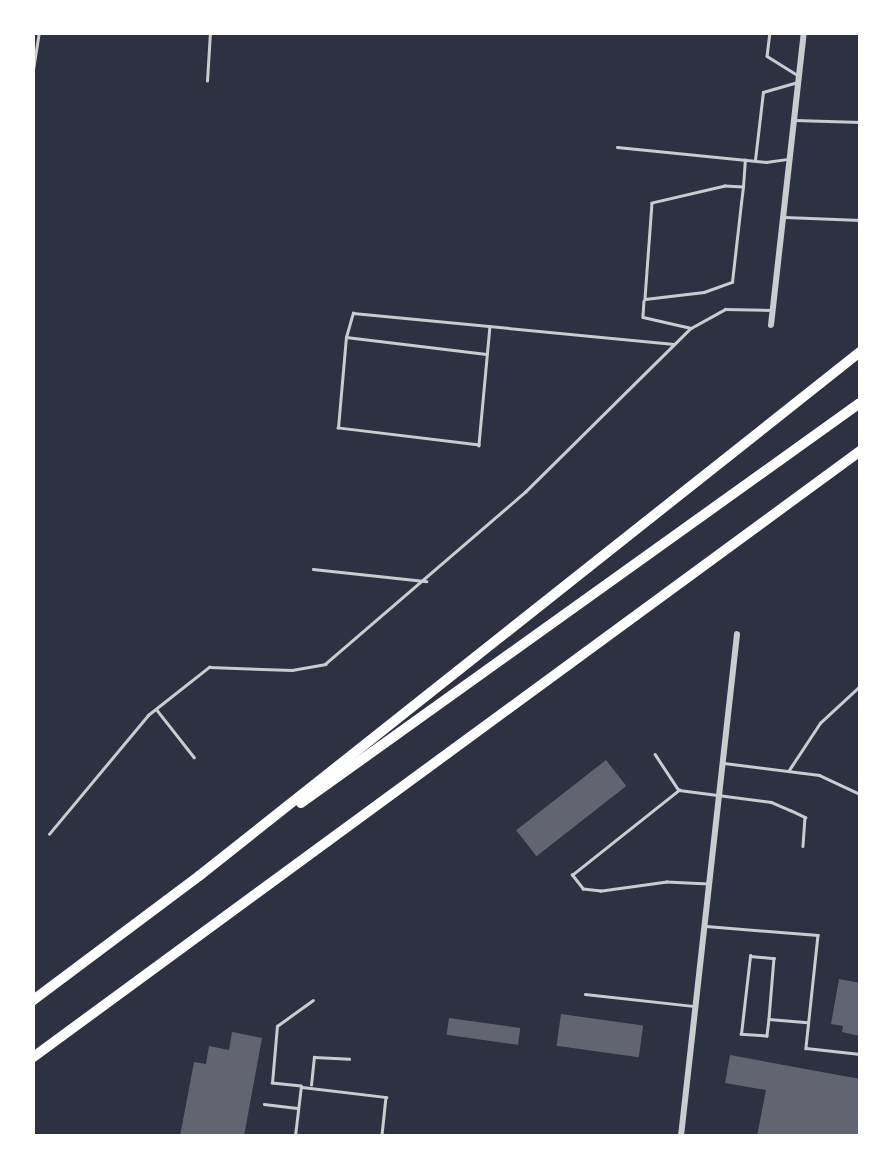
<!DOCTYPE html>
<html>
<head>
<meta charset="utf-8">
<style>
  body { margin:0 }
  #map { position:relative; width:893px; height:1169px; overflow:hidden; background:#2d3142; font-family:Rubik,sans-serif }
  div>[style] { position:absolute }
  .building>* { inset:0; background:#626471; transform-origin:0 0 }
  .service>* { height:2.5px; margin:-1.25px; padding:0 1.25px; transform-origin:1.25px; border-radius:1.25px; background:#caccd0 }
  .minor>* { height:6px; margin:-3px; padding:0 3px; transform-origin:3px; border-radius:3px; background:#caccd0 }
  .motorway>* { height:10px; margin:-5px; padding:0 5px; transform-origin:5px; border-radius:5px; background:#fff }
  span { translate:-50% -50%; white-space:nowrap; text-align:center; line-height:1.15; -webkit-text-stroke:8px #fff; paint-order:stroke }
  .frame { position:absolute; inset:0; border:35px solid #fff; pointer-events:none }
</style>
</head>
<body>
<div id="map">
  <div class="building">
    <i style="left:606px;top:760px;width:33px;height:114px;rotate:52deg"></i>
    <i style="clip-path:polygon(839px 979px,860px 983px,860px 1036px,842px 1032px,843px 1026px,831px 1024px)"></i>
    <i style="left:561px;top:1014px;width:83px;height:32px;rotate:8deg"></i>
    <i style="left:449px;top:1018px;width:72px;height:17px;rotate:8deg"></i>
    <i style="clip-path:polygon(232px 1032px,262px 1038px,244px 1136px,180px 1136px,194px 1062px,206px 1064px,209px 1046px,229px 1050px)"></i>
    <i style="clip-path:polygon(730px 1055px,860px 1079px,860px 1136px,757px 1136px,766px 1090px,725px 1083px)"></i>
  </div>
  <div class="service">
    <i style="left:770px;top:32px;width:24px;rotate:97deg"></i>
    <i style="left:767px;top:56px;width:34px;rotate:32deg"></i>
    <i style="left:32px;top:76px;width:45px;rotate:-81deg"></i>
    <i style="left:207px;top:81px;width:49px;rotate:-86.5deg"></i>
    <i style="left:795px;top:120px;width:65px;rotate:1.8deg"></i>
    <i style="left:617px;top:147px;width:150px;rotate:5.7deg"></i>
    <i style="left:766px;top:162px;width:22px;rotate:-8deg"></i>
    <i style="left:755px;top:160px;width:68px;rotate:-83.3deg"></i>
    <i style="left:763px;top:92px;width:33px;rotate:-16deg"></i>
    <i style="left:743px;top:187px;width:18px;rotate:-177deg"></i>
    <i style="left:725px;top:186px;width:75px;rotate:166.9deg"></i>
    <i style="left:652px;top:203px;width:96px;rotate:94.2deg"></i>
    <i style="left:645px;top:299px;width:59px;rotate:-6.8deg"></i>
    <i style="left:704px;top:292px;width:30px;rotate:-20deg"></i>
    <i style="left:732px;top:282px;width:80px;rotate:-83.5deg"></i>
    <i style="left:741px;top:203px;width:16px;rotate:-83deg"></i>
    <i style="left:743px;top:187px;width:27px;rotate:-86deg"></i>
    <i style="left:785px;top:217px;width:75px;rotate:2.3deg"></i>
    <i style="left:644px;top:301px;width:16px;rotate:94deg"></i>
    <i style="left:643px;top:317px;width:49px;rotate:12.9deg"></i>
    <i style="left:490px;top:326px;width:120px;rotate:95.3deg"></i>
    <i style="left:479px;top:445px;width:142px;rotate:-173.1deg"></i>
    <i style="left:338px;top:428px;width:91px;rotate:-85deg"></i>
    <i style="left:346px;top:337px;width:25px;rotate:-74deg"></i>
    <i style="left:353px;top:313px;width:322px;rotate:5.5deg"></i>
    <i style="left:346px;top:337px;width:141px;rotate:6.9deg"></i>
    <i style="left:32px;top:525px;width:18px;rotate:90deg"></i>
    <i style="left:313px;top:569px;width:114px;rotate:6.1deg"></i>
    <i style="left:157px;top:710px;width:60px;rotate:51.8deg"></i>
    <i style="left:655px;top:754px;width:42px;rotate:56.7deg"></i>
    <i style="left:724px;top:763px;width:96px;rotate:7.2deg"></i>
    <i style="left:819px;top:775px;width:45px;rotate:24.9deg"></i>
    <i style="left:789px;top:770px;width:56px;rotate:-56.6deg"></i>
    <i style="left:820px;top:723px;width:54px;rotate:-42.8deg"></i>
    <i style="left:49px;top:834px;width:155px;rotate:-50.2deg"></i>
    <i style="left:148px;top:715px;width:78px;rotate:-38.2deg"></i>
    <i style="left:209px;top:667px;width:83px;rotate:2.1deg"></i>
    <i style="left:292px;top:670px;width:34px;rotate:-10deg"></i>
    <i style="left:325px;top:664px;width:264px;rotate:-40.7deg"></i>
    <i style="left:525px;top:492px;width:233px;rotate:-44.7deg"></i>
    <i style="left:691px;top:328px;width:39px;rotate:-29deg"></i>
    <i style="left:725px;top:309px;width:46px;rotate:1.2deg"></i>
    <i style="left:708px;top:884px;width:41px;rotate:-177.2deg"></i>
    <i style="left:667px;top:882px;width:67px;rotate:172.2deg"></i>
    <i style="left:601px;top:891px;width:18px;rotate:-174deg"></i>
    <i style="left:583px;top:889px;width:18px;rotate:-128deg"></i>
    <i style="left:572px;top:875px;width:137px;rotate:-38.5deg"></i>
    <i style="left:679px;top:790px;width:93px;rotate:7.4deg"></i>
    <i style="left:771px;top:802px;width:21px;rotate:23deg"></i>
    <i style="left:790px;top:810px;width:17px;rotate:25deg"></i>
    <i style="left:805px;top:817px;width:29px;rotate:94deg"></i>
    <i style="left:706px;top:926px;width:112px;rotate:4.6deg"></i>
    <i style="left:818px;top:935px;width:114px;rotate:96.1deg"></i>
    <i style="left:806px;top:1048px;width:54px;rotate:6.3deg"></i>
    <i style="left:585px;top:994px;width:110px;rotate:6.3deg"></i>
    <i style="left:769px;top:1019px;width:17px;rotate:97deg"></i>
    <i style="left:767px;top:1036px;width:26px;rotate:-176deg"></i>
    <i style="left:741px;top:1034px;width:79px;rotate:-83.4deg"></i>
    <i style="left:750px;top:956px;width:24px;rotate:5deg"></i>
    <i style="left:774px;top:958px;width:61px;rotate:94.7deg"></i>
    <i style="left:769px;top:1019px;width:38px;rotate:5deg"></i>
    <i style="left:311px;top:1085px;width:28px;rotate:-84deg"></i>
    <i style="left:314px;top:1057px;width:35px;rotate:3deg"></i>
    <i style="left:302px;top:1087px;width:85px;rotate:6.8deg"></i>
    <i style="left:386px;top:1097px;width:39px;rotate:96deg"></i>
    <i style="left:264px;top:1104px;width:33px;rotate:7deg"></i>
    <i style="left:295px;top:1136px;width:50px;rotate:-83.2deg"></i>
    <i style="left:301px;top:1086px;width:29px;rotate:-174deg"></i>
    <i style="left:272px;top:1083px;width:57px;rotate:-85deg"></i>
    <i style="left:277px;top:1026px;width:44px;rotate:-35.8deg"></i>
    <i style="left:575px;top:1136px;width:5px"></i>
  </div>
  <div class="minor">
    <i style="left:771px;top:325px;width:295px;rotate:-83.6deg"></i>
    <i style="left:681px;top:1136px;width:505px;rotate:-83.63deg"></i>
  </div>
  <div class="motorway">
    <i style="left:301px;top:803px;width:687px;rotate:-35.59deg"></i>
    <i style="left:32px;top:1001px;width:209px;rotate:-36.8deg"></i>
    <i style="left:199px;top:876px;width:844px;rotate:-38.41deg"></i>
    <i style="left:32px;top:1058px;width:1027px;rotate:-36.24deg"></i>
  </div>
  <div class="frame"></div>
</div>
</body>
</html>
